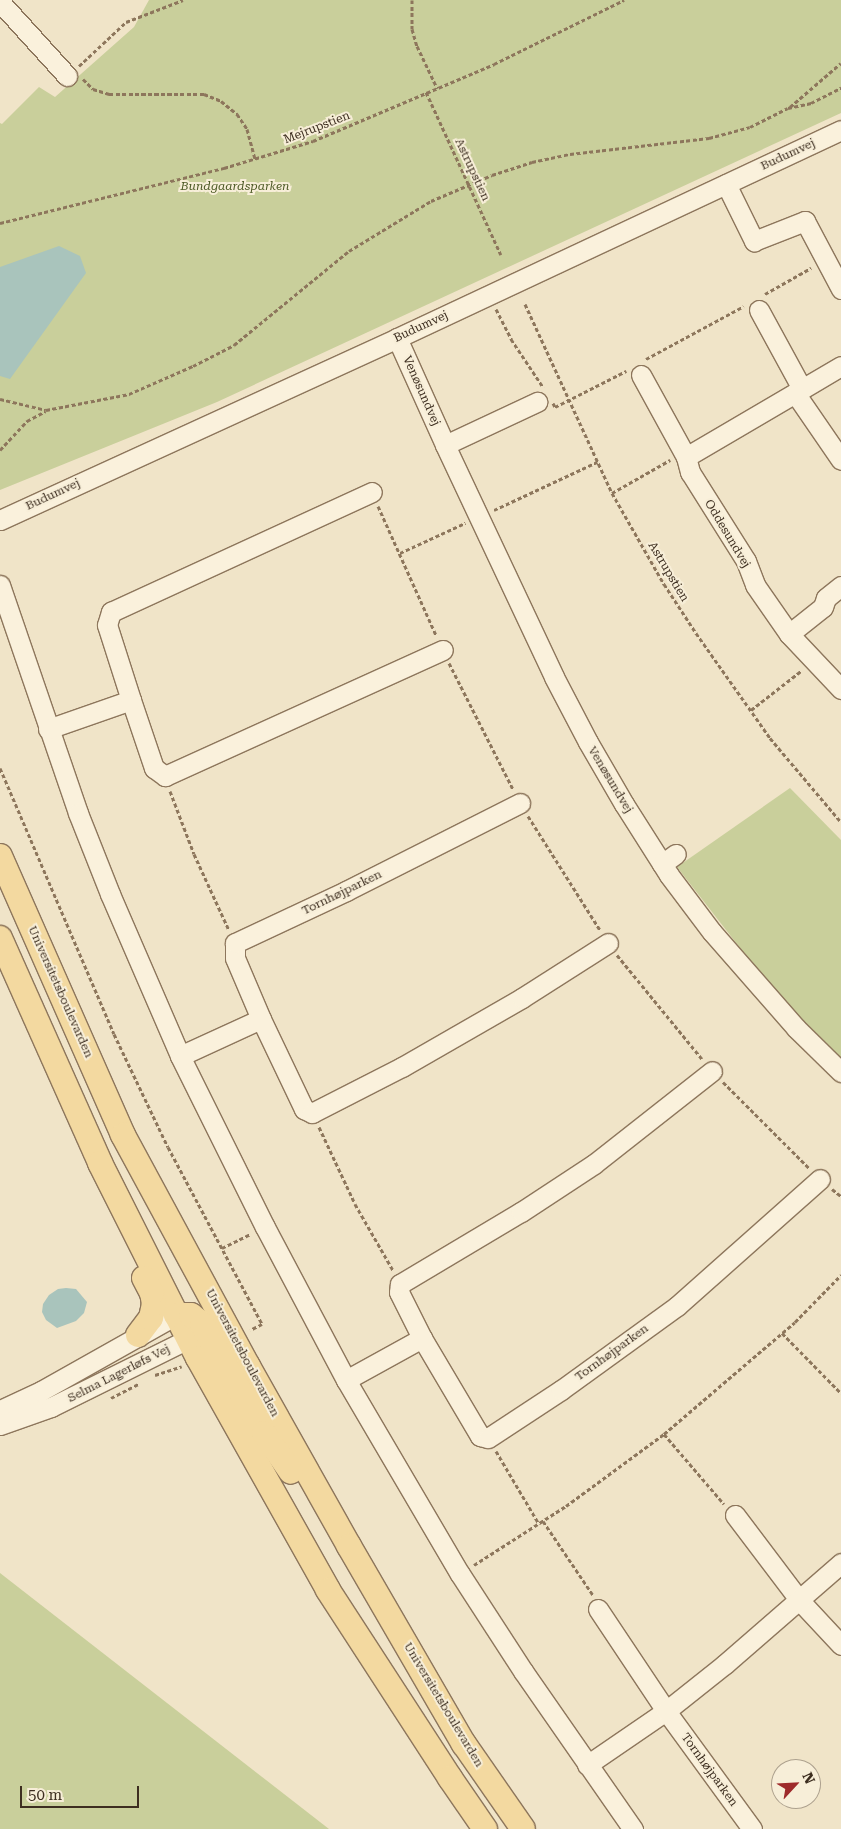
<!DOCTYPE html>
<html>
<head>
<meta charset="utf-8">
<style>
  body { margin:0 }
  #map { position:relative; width:841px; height:1829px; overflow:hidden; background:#f0e4c8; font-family:"Roboto Serif",serif }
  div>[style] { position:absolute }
  .green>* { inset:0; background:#c9cf9b }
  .water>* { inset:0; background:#a9c4bc }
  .path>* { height:3px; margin-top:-1.5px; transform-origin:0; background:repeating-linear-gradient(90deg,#8d765c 0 4px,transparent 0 6.5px) }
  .roads { filter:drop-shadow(1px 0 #8d765c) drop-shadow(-1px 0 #8d765c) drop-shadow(0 1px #8d765c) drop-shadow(0 -1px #8d765c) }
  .minor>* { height:19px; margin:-9.5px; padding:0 9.5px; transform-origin:9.5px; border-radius:9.5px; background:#faf1dc }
  .major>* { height:24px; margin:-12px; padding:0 12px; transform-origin:12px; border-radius:12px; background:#f3d9a0 }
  span { translate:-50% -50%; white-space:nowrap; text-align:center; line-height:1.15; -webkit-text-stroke:4px #f7eed8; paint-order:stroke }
  .street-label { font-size:12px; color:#3d2e20 }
  .park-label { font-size:12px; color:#4d5a26; font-style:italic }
  .north { position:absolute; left:771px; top:1759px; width:50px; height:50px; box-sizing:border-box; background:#f7eed8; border:1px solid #ada18e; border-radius:50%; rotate:65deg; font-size:14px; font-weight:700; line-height:20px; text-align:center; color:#3d2e20 }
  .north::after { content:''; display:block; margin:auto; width:18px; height:22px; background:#9e2a2b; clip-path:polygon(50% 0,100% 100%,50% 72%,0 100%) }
  .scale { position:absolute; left:20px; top:1786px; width:119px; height:22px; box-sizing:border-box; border:2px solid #3d2e20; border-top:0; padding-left:6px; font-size:15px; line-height:18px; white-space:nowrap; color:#3d2e20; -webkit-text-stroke:4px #f7eed8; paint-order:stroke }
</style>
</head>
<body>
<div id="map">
  <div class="green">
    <i style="clip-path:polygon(149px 0,841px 0,841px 113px,217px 402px,0 490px,0 123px,2px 124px,39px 87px,55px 97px,134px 27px)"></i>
    <i style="clip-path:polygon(790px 788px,841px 840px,841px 1061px,772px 989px,677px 867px)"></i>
    <i style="clip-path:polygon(0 1573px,329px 1829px,0 1829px)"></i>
  </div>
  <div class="water">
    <i style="clip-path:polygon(59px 246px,80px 256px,86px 273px,10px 379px,0 376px,0 267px)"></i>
    <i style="clip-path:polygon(66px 1288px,76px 1289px,87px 1302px,84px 1313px,76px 1321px,57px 1328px,46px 1320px,42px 1312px,43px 1304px,49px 1295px,58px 1289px)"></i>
  </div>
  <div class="path">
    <i style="left:412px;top:0;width:29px;rotate:90deg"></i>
    <i style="left:412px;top:29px;width:18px;rotate:74deg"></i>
    <i style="left:417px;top:46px;width:47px;rotate:64.5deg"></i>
    <i style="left:79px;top:66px;width:64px;rotate:-43.1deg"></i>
    <i style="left:126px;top:22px;width:61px;rotate:-21.1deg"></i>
    <i style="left:83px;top:79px;width:14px;rotate:45deg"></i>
    <i style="left:93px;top:89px;width:17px;rotate:17deg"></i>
    <i style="left:109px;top:94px;width:95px"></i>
    <i style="left:204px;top:94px;width:18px;rotate:22deg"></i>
    <i style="left:221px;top:101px;width:21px;rotate:39deg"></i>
    <i style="left:237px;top:114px;width:18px;rotate:56deg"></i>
    <i style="left:247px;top:129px;width:31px;rotate:75deg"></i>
    <i style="left:426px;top:92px;width:179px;rotate:65.3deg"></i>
    <i style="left:790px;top:107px;width:67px;rotate:-40.8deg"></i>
    <i style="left:0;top:223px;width:231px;rotate:-13.8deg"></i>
    <i style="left:224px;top:168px;width:93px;rotate:-16.9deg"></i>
    <i style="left:313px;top:141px;width:197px;rotate:-23deg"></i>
    <i style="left:494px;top:64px;width:145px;rotate:-26.2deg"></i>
    <i style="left:765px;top:294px;width:53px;rotate:-29.5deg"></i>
    <i style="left:525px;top:304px;width:208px;rotate:65.3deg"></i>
    <i style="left:612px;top:493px;width:105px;rotate:60.3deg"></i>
    <i style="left:664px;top:584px;width:59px;rotate:56.9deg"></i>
    <i style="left:696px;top:633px;width:128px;rotate:54.8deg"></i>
    <i style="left:770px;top:738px;width:110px;rotate:49.8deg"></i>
    <i style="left:496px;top:309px;width:34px;rotate:63deg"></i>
    <i style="left:511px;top:339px;width:58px;rotate:56.3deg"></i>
    <i style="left:646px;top:359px;width:111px;rotate:-28.4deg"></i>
    <i style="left:0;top:399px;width:47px;rotate:13.4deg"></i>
    <i style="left:46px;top:410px;width:85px;rotate:-10.9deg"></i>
    <i style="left:129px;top:394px;width:70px;rotate:-23.6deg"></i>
    <i style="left:193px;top:366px;width:46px;rotate:-27.1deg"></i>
    <i style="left:234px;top:345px;width:149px;rotate:-39.3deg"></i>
    <i style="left:349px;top:251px;width:96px;rotate:-31.4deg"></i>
    <i style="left:431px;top:201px;width:66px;rotate:-23.1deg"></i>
    <i style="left:492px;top:175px;width:42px;rotate:-18deg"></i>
    <i style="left:532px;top:162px;width:39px;rotate:-12deg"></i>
    <i style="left:570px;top:154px;width:140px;rotate:-6.6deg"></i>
    <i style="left:709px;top:138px;width:42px;rotate:-15deg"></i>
    <i style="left:750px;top:127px;width:42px;rotate:-26.6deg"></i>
    <i style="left:788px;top:108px;width:24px;rotate:-12deg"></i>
    <i style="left:811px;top:103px;width:34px;rotate:-27deg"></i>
    <i style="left:553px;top:403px;width:4px;rotate:63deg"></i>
    <i style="left:555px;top:407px;width:80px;rotate:-26.9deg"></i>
    <i style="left:0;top:450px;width:40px;rotate:-47deg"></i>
    <i style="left:27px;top:421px;width:21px;rotate:-28deg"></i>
    <i style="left:612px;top:493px;width:67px;rotate:-29.6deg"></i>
    <i style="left:378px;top:506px;width:141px;rotate:65.8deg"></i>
    <i style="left:494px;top:510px;width:114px;rotate:-25deg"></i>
    <i style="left:400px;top:553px;width:72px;rotate:-24.8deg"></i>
    <i style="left:449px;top:663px;width:141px;rotate:63.1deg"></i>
    <i style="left:751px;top:710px;width:63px;rotate:-38deg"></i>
    <i style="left:0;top:768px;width:289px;rotate:66.8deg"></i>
    <i style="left:114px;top:1034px;width:125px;rotate:64.5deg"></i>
    <i style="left:168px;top:1147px;width:200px;rotate:62deg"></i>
    <i style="left:262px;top:1324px;width:13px;rotate:153deg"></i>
    <i style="left:170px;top:791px;width:67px;rotate:69.1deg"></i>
    <i style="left:194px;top:854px;width:84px;rotate:65.3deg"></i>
    <i style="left:528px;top:816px;width:135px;rotate:57.7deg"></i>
    <i style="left:617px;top:955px;width:134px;rotate:50.7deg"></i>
    <i style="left:723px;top:1082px;width:122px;rotate:45deg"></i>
    <i style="left:319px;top:1127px;width:85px;rotate:64.9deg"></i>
    <i style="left:355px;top:1204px;width:76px;rotate:60.1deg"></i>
    <i style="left:832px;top:1189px;width:11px;rotate:38deg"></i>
    <i style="left:222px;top:1248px;width:32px;rotate:-26deg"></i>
    <i style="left:782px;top:1333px;width:84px;rotate:45.5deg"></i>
    <i style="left:155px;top:1375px;width:28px;rotate:-18deg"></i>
    <i style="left:111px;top:1398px;width:31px;rotate:-27deg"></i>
    <i style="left:664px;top:1434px;width:92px;rotate:49.4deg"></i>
    <i style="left:496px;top:1451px;width:85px;rotate:59.5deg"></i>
    <i style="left:543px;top:1521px;width:89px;rotate:56deg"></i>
    <i style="left:474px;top:1565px;width:109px;rotate:-32.7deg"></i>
    <i style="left:566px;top:1506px;width:122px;rotate:-36.3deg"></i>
    <i style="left:664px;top:1434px;width:172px;rotate:-40.5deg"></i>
    <i style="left:795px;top:1322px;width:66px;rotate:-45.6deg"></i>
  </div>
  <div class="roads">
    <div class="minor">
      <i style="left:0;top:2px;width:100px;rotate:47.8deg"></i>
      <i style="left:726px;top:184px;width:64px;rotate:63.8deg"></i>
      <i style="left:754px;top:241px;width:55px;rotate:-21.4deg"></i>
      <i style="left:805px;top:221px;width:77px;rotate:62.1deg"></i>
      <i style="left:759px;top:310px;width:90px;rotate:61.4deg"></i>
      <i style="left:802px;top:389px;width:8px;rotate:150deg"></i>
      <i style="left:795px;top:393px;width:81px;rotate:55.5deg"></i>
      <i style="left:397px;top:338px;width:117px;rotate:65.8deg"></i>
      <i style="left:445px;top:445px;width:256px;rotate:64.8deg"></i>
      <i style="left:554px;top:677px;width:73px;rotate:62.4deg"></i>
      <i style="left:588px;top:742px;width:72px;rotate:59.9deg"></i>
      <i style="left:624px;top:804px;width:84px;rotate:57.6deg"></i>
      <i style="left:669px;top:875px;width:71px;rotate:53deg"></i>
      <i style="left:712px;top:932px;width:128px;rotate:48.8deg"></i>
      <i style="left:796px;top:1028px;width:63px;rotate:44.4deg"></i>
      <i style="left:641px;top:375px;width:94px;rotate:61.2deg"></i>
      <i style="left:686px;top:457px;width:16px;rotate:75deg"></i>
      <i style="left:690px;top:472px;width:105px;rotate:57.8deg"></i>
      <i style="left:746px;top:561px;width:26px;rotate:69deg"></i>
      <i style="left:755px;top:585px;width:60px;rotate:55.2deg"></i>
      <i style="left:789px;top:634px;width:76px;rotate:46.6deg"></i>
      <i style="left:802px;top:389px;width:45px;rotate:-30.5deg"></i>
      <i style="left:445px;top:445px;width:102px;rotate:-25.1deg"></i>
      <i style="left:686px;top:457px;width:126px;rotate:-30.4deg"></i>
      <i style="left:0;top:520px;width:437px;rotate:-24.6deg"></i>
      <i style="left:397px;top:338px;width:490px;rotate:-25.1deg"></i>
      <i style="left:0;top:585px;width:241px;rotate:71.1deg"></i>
      <i style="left:78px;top:813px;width:87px;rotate:68.4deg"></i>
      <i style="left:110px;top:894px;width:176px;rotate:66.6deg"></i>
      <i style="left:180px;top:1056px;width:191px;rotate:63.6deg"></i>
      <i style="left:265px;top:1227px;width:173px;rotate:62.1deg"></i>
      <i style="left:346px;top:1380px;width:225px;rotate:59.6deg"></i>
      <i style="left:460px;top:1574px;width:116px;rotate:57deg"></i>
      <i style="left:523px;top:1671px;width:193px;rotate:55.2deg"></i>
      <i style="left:789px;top:634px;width:43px;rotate:-38.5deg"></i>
      <i style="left:823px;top:607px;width:9px;rotate:-72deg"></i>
      <i style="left:826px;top:598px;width:19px;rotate:-39deg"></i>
      <i style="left:131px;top:700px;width:72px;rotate:71.3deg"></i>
      <i style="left:154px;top:768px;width:14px;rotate:36deg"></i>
      <i style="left:165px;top:776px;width:305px;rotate:-24.4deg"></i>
      <i style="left:48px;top:729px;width:88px;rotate:-19.3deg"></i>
      <i style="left:131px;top:700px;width:79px;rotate:-107.7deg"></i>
      <i style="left:107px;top:625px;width:14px;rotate:-73deg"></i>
      <i style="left:111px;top:612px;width:287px;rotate:-24.7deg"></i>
      <i style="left:662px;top:864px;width:17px;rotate:-36deg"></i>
      <i style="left:261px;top:1019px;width:66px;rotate:-113.1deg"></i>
      <i style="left:235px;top:958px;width:15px;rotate:-90deg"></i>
      <i style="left:235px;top:943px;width:123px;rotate:-25.1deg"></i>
      <i style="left:346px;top:891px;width:195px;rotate:-26.8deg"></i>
      <i style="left:180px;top:1056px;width:89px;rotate:-24.6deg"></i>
      <i style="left:261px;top:1019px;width:100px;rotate:64.5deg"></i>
      <i style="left:304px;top:1109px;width:9px;rotate:27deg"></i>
      <i style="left:312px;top:1113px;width:101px;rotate:-27.1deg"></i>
      <i style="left:402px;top:1067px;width:138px;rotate:-29.9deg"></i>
      <i style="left:522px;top:998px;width:102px;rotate:-32.6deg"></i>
      <i style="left:422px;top:1338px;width:51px;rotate:-116.6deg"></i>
      <i style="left:399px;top:1292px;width:8px;rotate:-83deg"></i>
      <i style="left:400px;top:1284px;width:141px;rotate:-30.8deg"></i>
      <i style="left:521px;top:1212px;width:87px;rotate:-33.3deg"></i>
      <i style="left:594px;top:1164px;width:150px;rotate:-38.2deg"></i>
      <i style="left:346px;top:1380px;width:87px;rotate:-28.9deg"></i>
      <i style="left:422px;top:1338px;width:114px;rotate:59.4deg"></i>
      <i style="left:480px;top:1436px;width:8px;rotate:14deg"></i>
      <i style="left:488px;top:1438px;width:87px;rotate:-33.3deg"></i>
      <i style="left:561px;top:1390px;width:143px;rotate:-35.9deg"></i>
      <i style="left:677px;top:1306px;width:191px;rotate:-41.6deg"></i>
      <i style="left:0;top:1410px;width:45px;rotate:-24.9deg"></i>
      <i style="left:41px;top:1391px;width:155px;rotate:-29.4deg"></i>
      <i style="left:0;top:1425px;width:54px;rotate:-19.4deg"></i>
      <i style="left:51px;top:1407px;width:166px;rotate:-26.4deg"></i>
      <i style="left:735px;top:1515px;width:108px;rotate:52.9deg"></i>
      <i style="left:800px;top:1601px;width:60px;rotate:47deg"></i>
      <i style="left:598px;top:1609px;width:123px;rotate:56.3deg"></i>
      <i style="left:666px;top:1711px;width:146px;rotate:53.9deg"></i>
      <i style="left:587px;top:1765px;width:96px;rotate:-34.4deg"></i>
      <i style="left:666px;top:1711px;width:75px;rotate:-38.5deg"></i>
      <i style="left:725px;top:1664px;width:154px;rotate:-41deg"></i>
    </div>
    <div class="major">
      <i style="left:0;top:856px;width:305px;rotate:66.2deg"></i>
      <i style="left:123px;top:1135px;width:263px;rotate:61.6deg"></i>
      <i style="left:248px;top:1366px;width:206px;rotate:60.7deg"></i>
      <i style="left:349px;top:1546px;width:229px;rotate:59.9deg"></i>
      <i style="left:464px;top:1744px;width:103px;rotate:55.2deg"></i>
      <i style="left:0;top:938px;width:246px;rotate:66deg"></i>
      <i style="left:100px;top:1163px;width:218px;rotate:63.3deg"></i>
      <i style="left:198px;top:1358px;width:266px;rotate:60.7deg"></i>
      <i style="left:328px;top:1590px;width:224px;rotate:57deg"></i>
      <i style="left:450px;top:1778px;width:62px;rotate:55.5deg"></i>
      <i style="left:176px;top:1315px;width:15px"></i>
      <i style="left:191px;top:1315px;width:14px;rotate:39deg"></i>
      <i style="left:202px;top:1324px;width:125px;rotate:60.4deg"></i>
      <i style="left:264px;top:1433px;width:47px;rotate:55.3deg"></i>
      <i style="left:138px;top:1335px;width:21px;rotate:-53deg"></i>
      <i style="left:151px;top:1318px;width:14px;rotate:-78deg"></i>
      <i style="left:154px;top:1304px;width:11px;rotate:-100deg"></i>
      <i style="left:152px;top:1293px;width:17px;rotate:-118deg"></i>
    </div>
  </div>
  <div class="street-label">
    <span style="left:317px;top:128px;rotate:-21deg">Mejrupstien</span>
    <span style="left:788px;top:155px;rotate:-25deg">Budumvej</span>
    <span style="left:472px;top:170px;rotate:65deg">Astrupstien</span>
    <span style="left:421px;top:327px;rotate:-25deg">Budumvej</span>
    <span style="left:421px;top:391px;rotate:66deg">Venøsundvej</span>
    <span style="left:53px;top:495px;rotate:-25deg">Budumvej</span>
    <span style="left:727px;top:534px;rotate:59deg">Oddesundvej</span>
    <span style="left:668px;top:572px;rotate:59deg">Astrupstien</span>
    <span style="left:610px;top:780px;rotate:59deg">Venøsundvej</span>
    <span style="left:342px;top:893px;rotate:-26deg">Tornhøjparken</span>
    <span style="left:60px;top:992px;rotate:66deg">Universitetsboulevarden</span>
    <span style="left:242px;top:1353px;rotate:62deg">Universitetsboulevarden</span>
    <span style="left:612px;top:1353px;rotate:-36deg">Tornhøjparken</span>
    <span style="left:119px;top:1374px;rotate:-27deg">Selma Lagerløfs Vej</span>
    <span style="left:443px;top:1705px;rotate:59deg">Universitetsboulevarden</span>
    <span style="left:709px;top:1770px;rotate:54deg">Tornhøjparken</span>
  </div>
  <div class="park-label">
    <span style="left:235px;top:187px">Bundgaardsparken</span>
  </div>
  <div class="north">N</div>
  <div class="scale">50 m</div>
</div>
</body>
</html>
